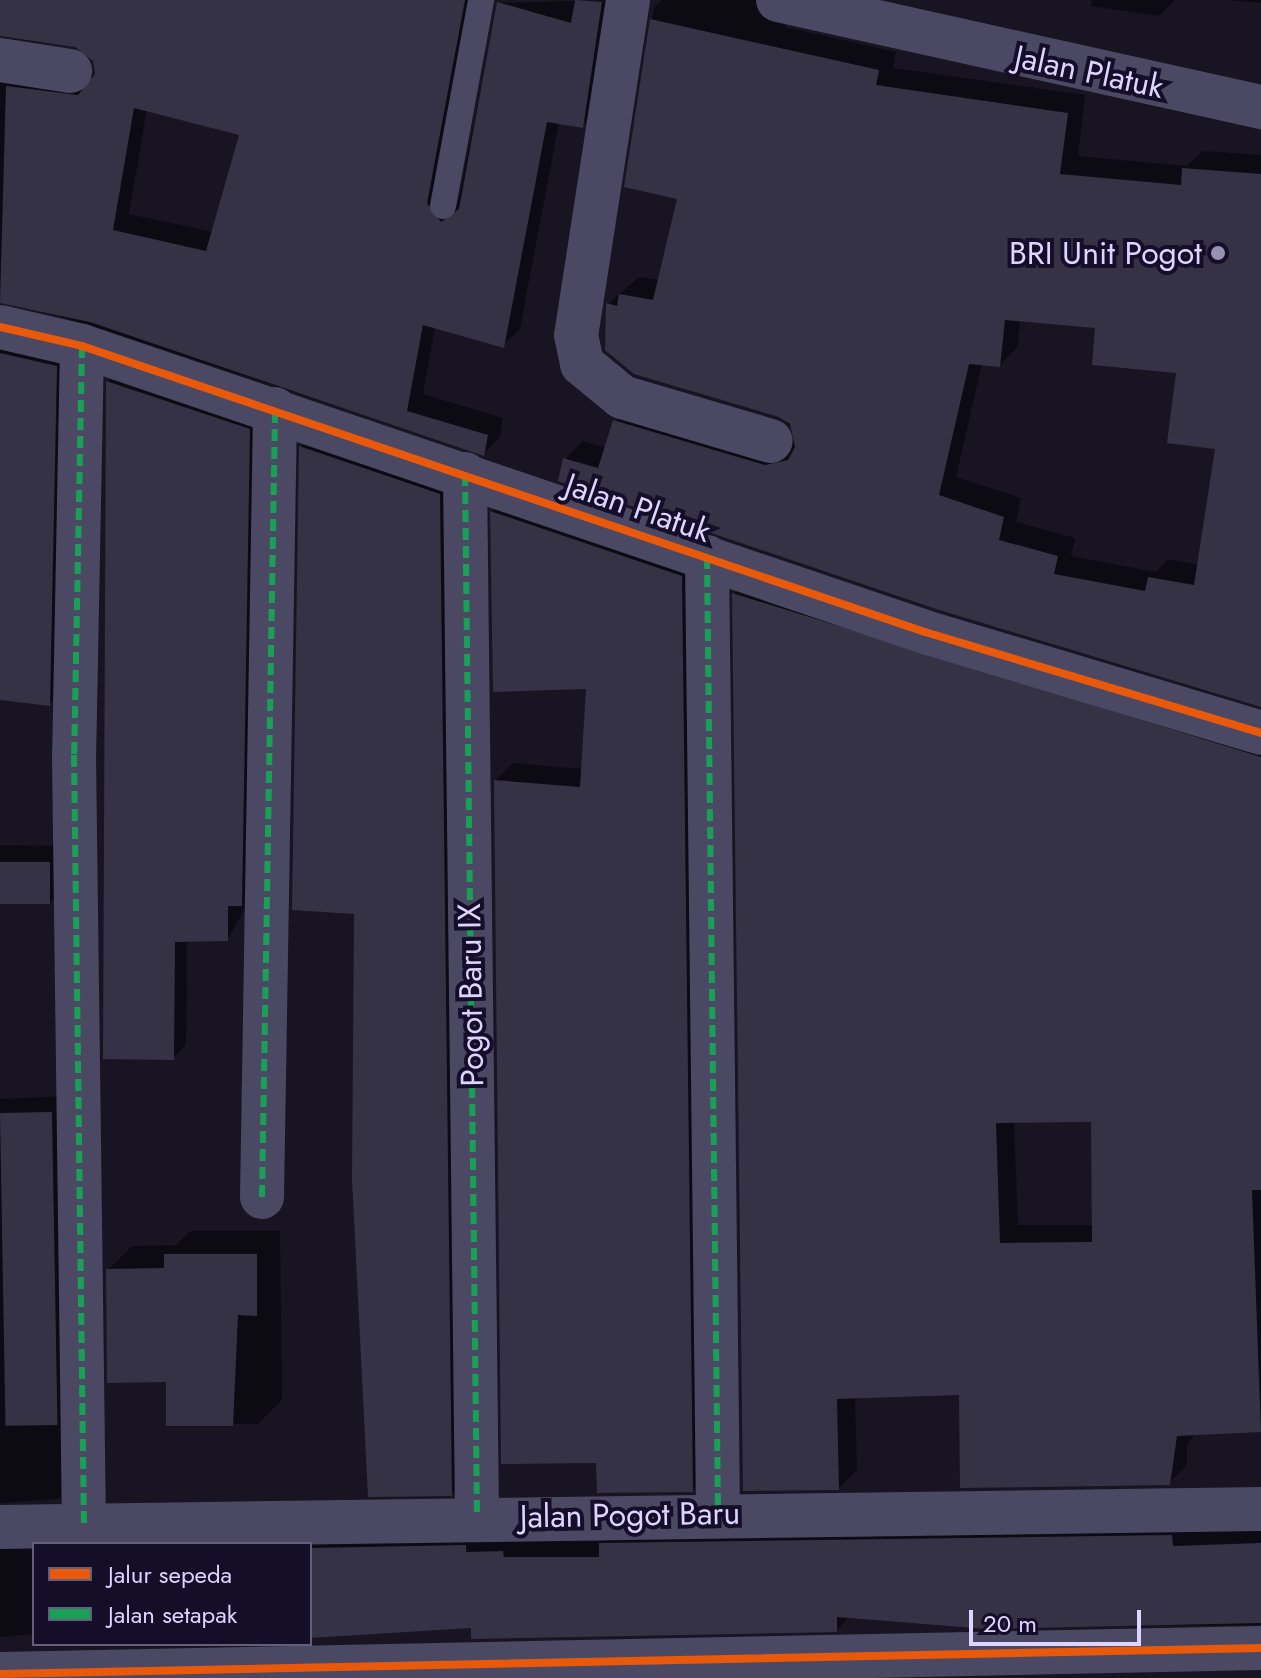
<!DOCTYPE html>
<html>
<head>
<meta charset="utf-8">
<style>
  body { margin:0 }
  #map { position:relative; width:1261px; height:1678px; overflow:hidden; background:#181422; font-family:Jost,sans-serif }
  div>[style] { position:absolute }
  .shadow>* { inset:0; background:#0007 }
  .building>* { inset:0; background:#363245; transform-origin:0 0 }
  .service>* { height:26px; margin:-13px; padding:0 13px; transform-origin:13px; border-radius:13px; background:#4b4863 }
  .minor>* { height:44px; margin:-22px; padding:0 22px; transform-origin:22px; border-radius:22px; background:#4b4863 }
  .quiet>* { height:6px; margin-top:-3px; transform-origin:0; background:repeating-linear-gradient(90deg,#1a9f57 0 12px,transparent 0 18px) }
  .cycleway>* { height:8px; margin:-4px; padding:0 4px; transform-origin:4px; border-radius:4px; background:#e8590c }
  .dots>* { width:22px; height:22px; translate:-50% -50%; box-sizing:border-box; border:4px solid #140e28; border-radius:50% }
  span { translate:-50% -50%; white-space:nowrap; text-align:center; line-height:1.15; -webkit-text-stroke:8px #140e28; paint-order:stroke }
  .street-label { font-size:32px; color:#ddd5ff }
  .poi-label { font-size:32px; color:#ddd5ff }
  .right { translate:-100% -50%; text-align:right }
  .legend { position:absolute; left:32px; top:1542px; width:280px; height:104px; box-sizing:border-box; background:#140e28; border:2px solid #645e7e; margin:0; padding:10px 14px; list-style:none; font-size:24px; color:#ddd5ff }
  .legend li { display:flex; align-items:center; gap:16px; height:40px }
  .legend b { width:40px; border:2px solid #645e7e }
  .scale { position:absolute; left:969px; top:1610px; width:172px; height:36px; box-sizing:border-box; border:4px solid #ddd5ff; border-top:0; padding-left:10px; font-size:24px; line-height:28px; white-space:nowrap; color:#ddd5ff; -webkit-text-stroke:6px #140e28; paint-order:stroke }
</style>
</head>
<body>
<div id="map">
  <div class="shadow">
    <i style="clip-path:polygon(evenodd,0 0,477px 0,443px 186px,457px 206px,499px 3px,616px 0,599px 109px,582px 125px,559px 122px,520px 329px,503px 345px,435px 327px,423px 394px,503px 418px,500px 437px,483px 454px,0 296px,0 58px,97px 76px,95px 60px,75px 45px,0 35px,0 0,147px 109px,241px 134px,213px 232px,129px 214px,147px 109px)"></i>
    <i style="clip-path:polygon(evenodd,662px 0,779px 0,790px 6px,785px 27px,896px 52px,893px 68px,1085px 95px,1078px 156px,1187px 166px,1203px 151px,1261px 155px,1261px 705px,565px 459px,583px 441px,607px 448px,615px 421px,633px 403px,784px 448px,798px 435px,780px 416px,608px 304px,639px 277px,660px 280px,680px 198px,626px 186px,654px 8px,662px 0,1020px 319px,1097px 326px,1178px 371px,1218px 447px,1199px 565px,1168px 559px,1156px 572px,1071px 556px,1075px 538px,1016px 522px,1021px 498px,956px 477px,982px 363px,1000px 365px,1018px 346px,1020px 319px)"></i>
    <i style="clip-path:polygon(1092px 0,1175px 0,1159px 16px,1091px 6px)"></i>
    <i style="clip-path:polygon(1227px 0,1261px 0,1261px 3px)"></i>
    <i style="clip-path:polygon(0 338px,72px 350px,65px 688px,49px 704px,0 698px)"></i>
    <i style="clip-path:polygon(121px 369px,261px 417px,254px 892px,228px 939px,187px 940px,186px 1045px,173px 1058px,105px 1057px,108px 382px)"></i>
    <i style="clip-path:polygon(318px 431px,456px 478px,468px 1477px,451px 1494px,356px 912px,301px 447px)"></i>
    <i style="clip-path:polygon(510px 495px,699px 559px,709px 1473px,692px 1490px,598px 1461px,496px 780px,513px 763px,583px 769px,588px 687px,494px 690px,492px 512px)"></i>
    <i style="clip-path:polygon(evenodd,752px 576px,1261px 736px,1261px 1430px,1196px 1433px,1187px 1445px,1187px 1465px,1169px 1483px,961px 1393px,855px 1397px,857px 1470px,839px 1488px,734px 594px,752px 576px,1093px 1120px,1094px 1225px,1018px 1225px,1014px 1121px,1093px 1120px)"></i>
    <i style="clip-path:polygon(0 845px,66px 846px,67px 886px,50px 903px,0 902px)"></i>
    <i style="clip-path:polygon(68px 1096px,75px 1482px,58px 1499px,0 1503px,0 1099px)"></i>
    <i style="clip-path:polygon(190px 1231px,280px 1231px,282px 1400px,258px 1424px,168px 1424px,168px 1380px,108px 1270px,132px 1246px,176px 1245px)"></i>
    <i style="clip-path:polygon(1261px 1524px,1261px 1625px,988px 1627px,850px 1616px,837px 1630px,473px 1626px,310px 1637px,310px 1544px,34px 1544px,34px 1634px,0 1637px,0 1525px,520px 1542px,604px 1541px,618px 1528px)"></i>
  </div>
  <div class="building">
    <i style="clip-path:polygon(evenodd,0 0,465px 0,427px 203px,441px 222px,459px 209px,497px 2px,571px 23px,575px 0,602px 2px,583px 128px,547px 122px,504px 348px,423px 325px,407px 411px,488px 435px,484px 456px,90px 322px,0 303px,6px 86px,78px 95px,95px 74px,93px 61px,75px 47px,0 36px,0 0,134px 108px,239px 135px,206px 251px,113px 230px,134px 108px)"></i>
    <i style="clip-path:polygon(evenodd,650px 19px,879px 70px,876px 85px,1068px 113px,1060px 174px,1181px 185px,1182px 168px,1261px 174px,1261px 707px,933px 608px,558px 481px,563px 458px,598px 468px,613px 420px,765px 465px,788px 460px,795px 447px,790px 424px,779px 417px,634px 374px,605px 350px,606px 303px,617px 306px,619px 294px,653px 300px,677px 199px,624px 187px,650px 19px,1005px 320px,1095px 328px,1092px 365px,1176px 373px,1167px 443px,1215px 449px,1194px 585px,1148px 577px,1145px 591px,1054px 574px,1058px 556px,999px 540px,1004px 517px,939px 495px,969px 364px,1000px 367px,1005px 320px)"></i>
    <i style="clip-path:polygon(0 353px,57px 366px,50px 706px,0 700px)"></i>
    <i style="clip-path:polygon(106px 381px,250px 429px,242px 906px,228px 906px,228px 941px,175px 942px,174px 1060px,103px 1059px)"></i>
    <i style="clip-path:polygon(299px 446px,440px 494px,452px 1496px,368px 1497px,352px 1179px,354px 914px,292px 910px)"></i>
    <i style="clip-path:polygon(490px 511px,682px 576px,693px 1492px,597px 1493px,596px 1463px,501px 1464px,494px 780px,580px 787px,586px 689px,493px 692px)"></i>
    <i style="clip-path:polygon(evenodd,732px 593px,1261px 757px,1261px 1190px,1252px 1190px,1261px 1432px,1177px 1436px,1170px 1485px,960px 1488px,959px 1395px,837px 1399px,839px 1490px,743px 1491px,732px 593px,1091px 1122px,1092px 1242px,1000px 1243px,996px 1123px,1091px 1122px)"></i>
    <i style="left:0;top:862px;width:50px;height:42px"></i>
    <i style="left:52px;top:1112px;width:313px;height:52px;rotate:89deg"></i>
    <i style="clip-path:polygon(164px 1254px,257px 1254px,257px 1316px,238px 1315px,233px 1426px,166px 1426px,166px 1382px,107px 1383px,106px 1269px,164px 1268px)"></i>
    <i style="clip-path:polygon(1172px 1535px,1173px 1546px,1261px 1543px,1261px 1623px,987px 1629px,837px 1617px,837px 1632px,471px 1639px,471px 1628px,310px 1638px,310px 1548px,466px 1545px,466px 1552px,503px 1551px,504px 1557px,599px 1557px,599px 1543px)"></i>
  </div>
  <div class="service">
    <i style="left:443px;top:206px;width:209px;rotate:-79.5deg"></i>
  </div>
  <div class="minor">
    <i style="left:628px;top:0;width:339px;rotate:98.8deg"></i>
    <i style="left:576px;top:335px;width:30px;rotate:78deg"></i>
    <i style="left:582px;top:364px;width:52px;rotate:39.5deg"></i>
    <i style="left:622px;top:397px;width:155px;rotate:16.5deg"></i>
    <i style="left:778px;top:0;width:495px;rotate:12.5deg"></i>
    <i style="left:0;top:60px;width:71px;rotate:8.9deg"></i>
    <i style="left:0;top:327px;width:84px;rotate:13deg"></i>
    <i style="left:82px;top:346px;width:890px;rotate:18.74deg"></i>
    <i style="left:925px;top:632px;width:351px;rotate:16.7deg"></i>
    <i style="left:82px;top:346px;width:409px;rotate:91.1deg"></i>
    <i style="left:74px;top:755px;width:770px;rotate:89.26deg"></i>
    <i style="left:465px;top:474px;width:1043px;rotate:89.34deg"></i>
    <i style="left:707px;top:557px;width:957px;rotate:89.34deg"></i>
    <i style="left:262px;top:1197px;width:788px;rotate:-89.05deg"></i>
    <i style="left:0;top:1527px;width:1261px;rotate:-0.82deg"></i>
    <i style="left:0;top:1674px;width:1261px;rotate:-1.18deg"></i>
  </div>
  <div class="quiet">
    <i style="left:82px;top:346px;width:409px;rotate:91.1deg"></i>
    <i style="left:74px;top:755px;width:770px;rotate:89.26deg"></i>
    <i style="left:465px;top:474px;width:1043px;rotate:89.34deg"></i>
    <i style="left:707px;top:557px;width:957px;rotate:89.34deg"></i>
    <i style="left:262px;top:1197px;width:788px;rotate:-89.05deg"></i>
  </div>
  <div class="cycleway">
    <i style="left:0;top:327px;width:84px;rotate:13deg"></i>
    <i style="left:82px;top:346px;width:890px;rotate:18.74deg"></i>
    <i style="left:925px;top:632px;width:351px;rotate:16.7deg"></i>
    <i style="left:0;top:1674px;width:1261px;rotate:-1.18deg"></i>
  </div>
  <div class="dots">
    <i style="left:1218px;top:253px;background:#9891b2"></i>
  </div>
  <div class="street-label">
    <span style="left:1089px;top:72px;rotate:12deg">Jalan Platuk</span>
    <span style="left:638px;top:508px;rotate:19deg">Jalan Platuk</span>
    <span style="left:471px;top:995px;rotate:-91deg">Pogot Baru IX</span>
    <span style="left:630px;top:1515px;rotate:-1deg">Jalan Pogot Baru</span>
  </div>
  <div class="poi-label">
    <span class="right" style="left:1202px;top:253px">BRI Unit Pogot</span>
  </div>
  <ul class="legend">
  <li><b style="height:10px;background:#e8590c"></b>Jalur sepeda</li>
  <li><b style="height:10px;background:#1a9f57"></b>Jalan setapak</li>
  </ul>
  <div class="scale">20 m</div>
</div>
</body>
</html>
